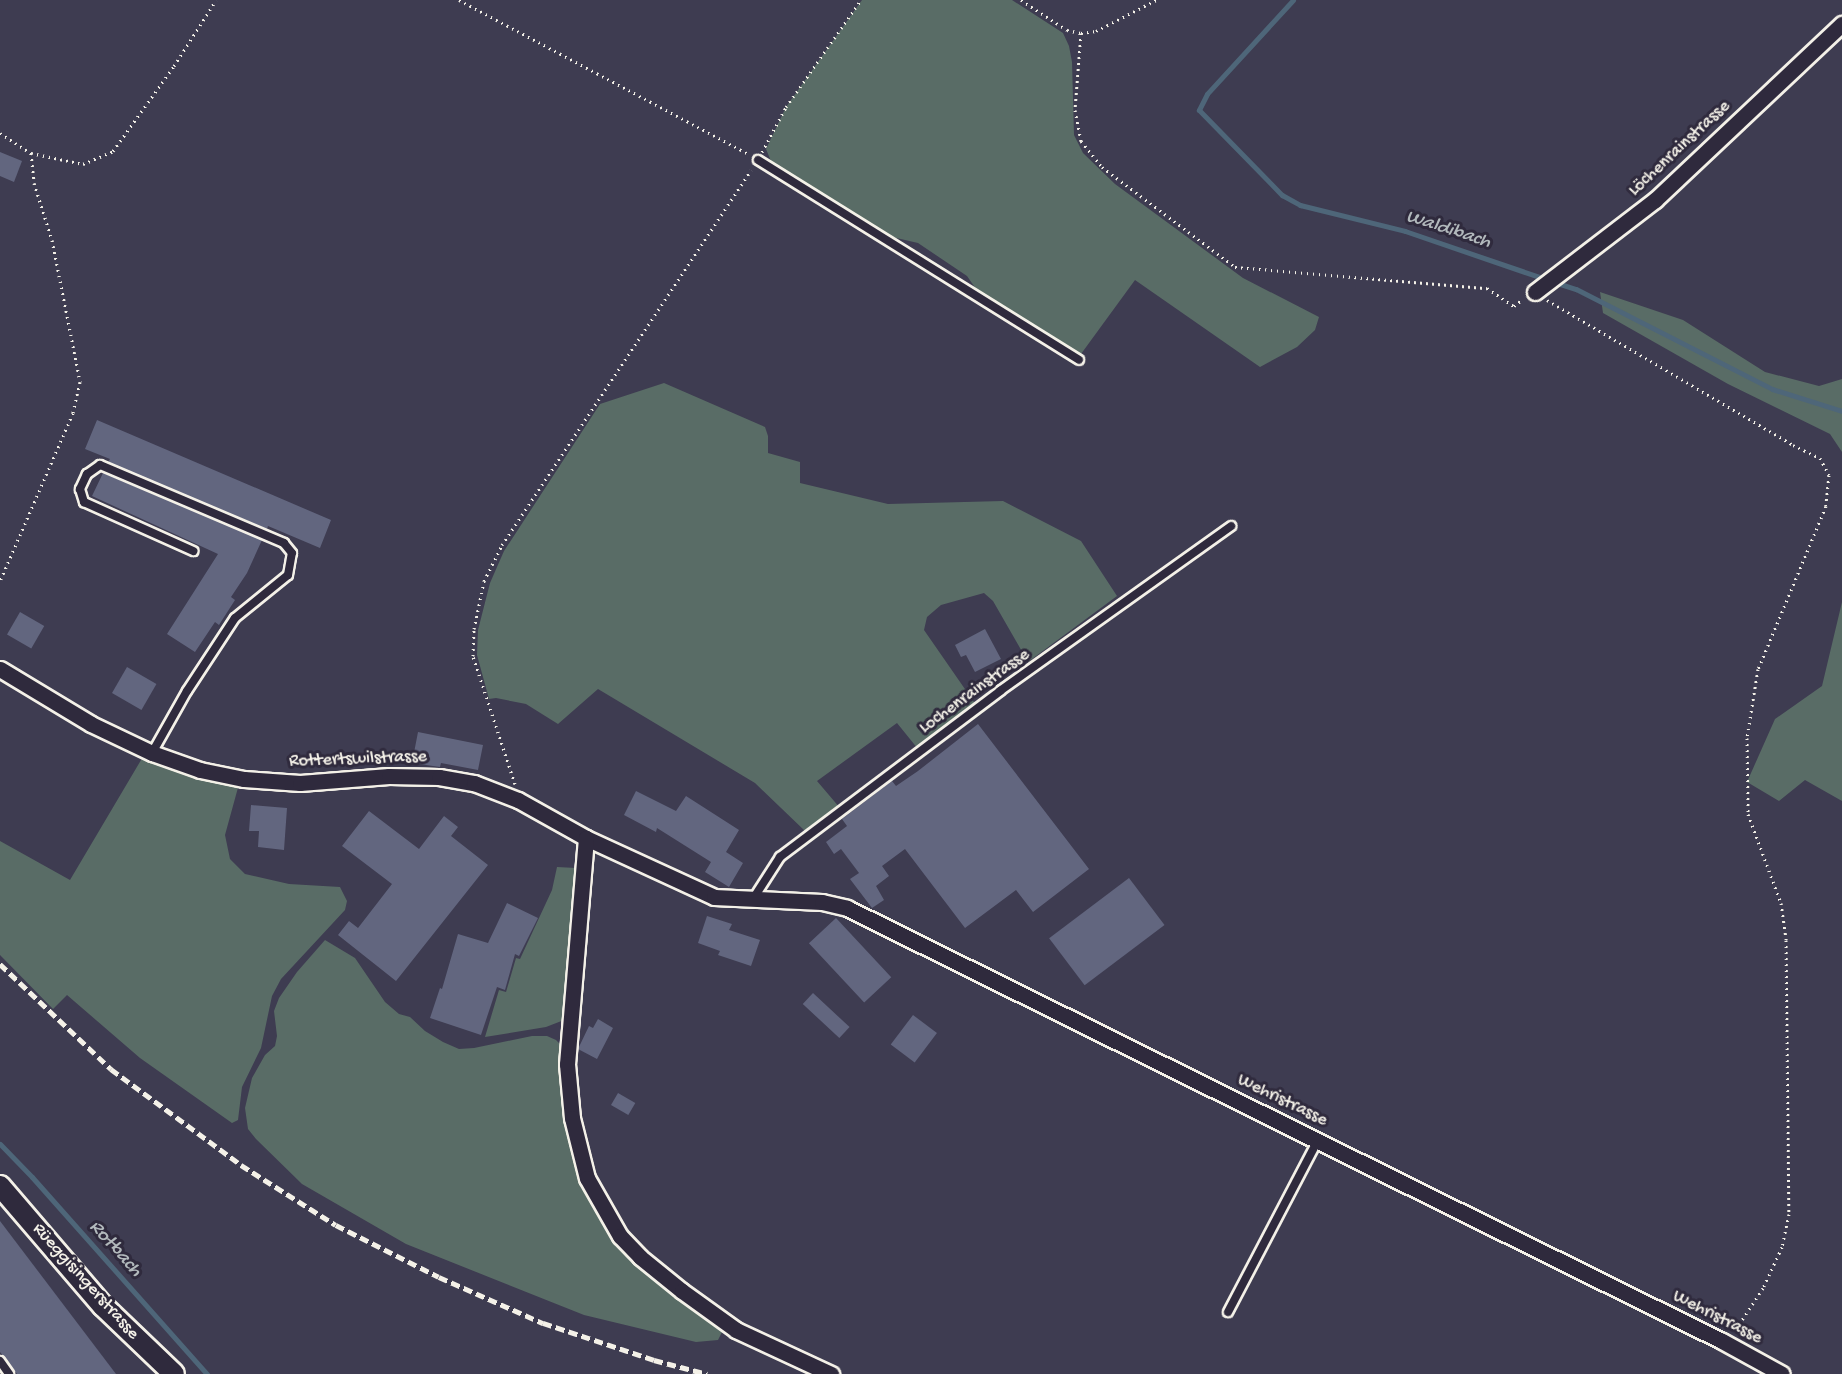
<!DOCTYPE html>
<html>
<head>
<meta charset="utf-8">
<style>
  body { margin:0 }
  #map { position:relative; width:1842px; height:1374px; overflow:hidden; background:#3e3c51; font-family:"Gochi Hand",sans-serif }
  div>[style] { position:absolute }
  .green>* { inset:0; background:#596c66 }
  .stream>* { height:5px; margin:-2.5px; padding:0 2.5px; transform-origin:2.5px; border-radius:2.5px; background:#4e6679 }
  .building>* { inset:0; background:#62667f; transform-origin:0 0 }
  .path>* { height:3px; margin-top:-1.5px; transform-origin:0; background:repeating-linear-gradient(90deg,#f4f1e8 0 1.5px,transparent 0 6px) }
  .roads { filter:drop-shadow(2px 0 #f4f1e8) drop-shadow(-2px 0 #f4f1e8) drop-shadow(0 2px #f4f1e8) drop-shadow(0 -2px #f4f1e8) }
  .lane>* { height:8px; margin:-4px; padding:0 4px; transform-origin:4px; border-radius:4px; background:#2f2a3d }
  .street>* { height:15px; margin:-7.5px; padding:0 7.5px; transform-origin:7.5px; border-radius:7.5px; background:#2f2a3d }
  .secondary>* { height:20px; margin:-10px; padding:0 10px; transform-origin:10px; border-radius:10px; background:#2f2a3d }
  .rail>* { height:4.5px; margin-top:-2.25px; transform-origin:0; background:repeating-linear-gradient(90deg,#f4f1e8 0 9px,transparent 0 13.5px) }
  span { translate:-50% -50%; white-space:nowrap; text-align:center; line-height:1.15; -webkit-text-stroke:6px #2f2a3d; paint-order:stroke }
  .street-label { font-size:18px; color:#f4f1e8 }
  .water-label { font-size:20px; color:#b2b9bc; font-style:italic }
</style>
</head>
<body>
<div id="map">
  <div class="green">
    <i style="clip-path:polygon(862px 0,1012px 0,1063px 33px,1069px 46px,1072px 62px,1074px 135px,1083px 153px,1115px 184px,1243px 278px,1319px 317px,1315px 330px,1297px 347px,1260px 367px,1135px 280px,1081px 354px,976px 289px,967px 276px,918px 243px,892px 237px,773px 166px,766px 149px,786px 107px)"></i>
    <i style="clip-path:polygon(1600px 292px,1683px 320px,1765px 372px,1819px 386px,1842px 379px,1842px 452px,1830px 434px,1728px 384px,1603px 313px)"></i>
    <i style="clip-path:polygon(664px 383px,765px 427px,768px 436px,768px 453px,800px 462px,800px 483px,888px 504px,1003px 501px,1081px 541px,1117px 596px,1028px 662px,993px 601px,984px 593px,941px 605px,927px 617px,924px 630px,976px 705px,918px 749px,897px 723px,817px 781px,840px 808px,805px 831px,755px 783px,598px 689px,558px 724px,526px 704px,496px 698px,489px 699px,477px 655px,478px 630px,490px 583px,504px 551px,600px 404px)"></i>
    <i style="clip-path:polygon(1842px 602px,1842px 801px,1805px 780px,1779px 801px,1747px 782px,1775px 719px,1822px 686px)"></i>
    <i style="clip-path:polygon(144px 755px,239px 784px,225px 835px,230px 859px,245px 874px,289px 884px,340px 887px,347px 901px,345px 910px,281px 979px,272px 996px,261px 1048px,242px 1087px,238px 1120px,232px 1123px,140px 1058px,67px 995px,53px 1009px,0 955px,0 841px,70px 880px)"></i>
    <i style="clip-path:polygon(557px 867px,576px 868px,564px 1020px,546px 1027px,485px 1037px,499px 990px,506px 992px,516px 958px,520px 959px,552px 890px)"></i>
    <i style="clip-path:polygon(325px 940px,355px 958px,385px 1002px,399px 1014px,410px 1017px,425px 1031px,443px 1042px,459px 1049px,474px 1048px,532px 1036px,547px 1036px,556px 1040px,562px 1046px,566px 1116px,572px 1151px,579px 1176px,594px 1206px,722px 1327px,723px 1330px,718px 1340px,696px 1342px,584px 1315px,406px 1244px,302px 1184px,256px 1139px,248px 1129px,245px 1108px,252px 1078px,265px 1055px,275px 1046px,277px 1036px,274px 1011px,279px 998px,297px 972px)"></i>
  </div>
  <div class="stream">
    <i style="left:1293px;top:0;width:127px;rotate:132.5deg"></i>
    <i style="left:1207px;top:94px;width:18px;rotate:117deg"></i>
    <i style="left:1199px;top:110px;width:119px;rotate:45.7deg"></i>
    <i style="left:1282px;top:195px;width:21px;rotate:29deg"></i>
    <i style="left:1300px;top:205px;width:108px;rotate:13.9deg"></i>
    <i style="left:1405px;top:231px;width:148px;rotate:18.9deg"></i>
    <i style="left:1554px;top:282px;width:23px;rotate:18deg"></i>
    <i style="left:1576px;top:289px;width:220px;rotate:27deg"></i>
    <i style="left:1772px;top:389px;width:73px;rotate:17.4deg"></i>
    <i style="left:0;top:1144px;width:46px;rotate:45.9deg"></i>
    <i style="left:32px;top:1177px;width:264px;rotate:48.4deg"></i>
  </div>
  <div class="building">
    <i style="clip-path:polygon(0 152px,22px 161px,14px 182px,0 176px)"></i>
    <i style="clip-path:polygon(97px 420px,331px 520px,320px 548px,268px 526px,267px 529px,108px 462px,110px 459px,85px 449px)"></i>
    <i style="clip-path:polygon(103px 473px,262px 540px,247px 573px,231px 597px,235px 600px,219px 625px,215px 622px,195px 652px,167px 634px,218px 554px,92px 496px)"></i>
    <i style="left:20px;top:612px;width:28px;height:26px;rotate:30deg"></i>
    <i style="clip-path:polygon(985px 629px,1001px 659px,975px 672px,966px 655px,961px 657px,955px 645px)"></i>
    <i style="left:127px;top:667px;width:34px;height:30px;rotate:30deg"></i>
    <i style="clip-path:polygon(978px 724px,1089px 869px,1033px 912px,1016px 890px,965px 928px,905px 849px,882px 866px,889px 876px,876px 886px,884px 900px,872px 908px,850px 879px,859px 873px,841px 849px,834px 854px,826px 842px,847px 826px,842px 819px,892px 781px,896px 786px,918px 771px)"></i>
    <i style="clip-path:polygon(418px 732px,483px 745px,478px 770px,441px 763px,440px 767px,412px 763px)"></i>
    <i style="clip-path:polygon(636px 791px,676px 811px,686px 796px,739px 830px,726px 852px,743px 863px,729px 887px,705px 872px,711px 862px,657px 828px,656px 832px,624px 815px)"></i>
    <i style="clip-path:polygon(251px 805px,287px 808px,284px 850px,258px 847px,259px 831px,249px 831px)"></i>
    <i style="clip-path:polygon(369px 811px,419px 849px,444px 816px,458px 827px,451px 836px,488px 865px,396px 981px,338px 935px,349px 921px,358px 928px,392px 884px,342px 846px)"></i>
    <i style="left:1129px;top:878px;width:59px;height:100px;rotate:53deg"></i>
    <i style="clip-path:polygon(507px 903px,538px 918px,519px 956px,515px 954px,505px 990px,497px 987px,481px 1035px,430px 1018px,440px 988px,442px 989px,458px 934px,488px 943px)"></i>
    <i style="clip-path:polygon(707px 916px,732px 924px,729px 930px,760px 940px,751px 966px,718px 955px,720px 951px,698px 943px)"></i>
    <i style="left:836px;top:918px;width:81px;height:37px;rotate:47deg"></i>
    <i style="left:813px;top:993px;width:50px;height:15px;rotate:43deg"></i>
    <i style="left:913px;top:1015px;width:30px;height:37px;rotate:37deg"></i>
    <i style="clip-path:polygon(598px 1019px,613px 1028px,597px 1059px,578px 1049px,589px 1026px,593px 1028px)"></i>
    <i style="left:618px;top:1093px;width:20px;height:14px;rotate:30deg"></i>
    <i style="clip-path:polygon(0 1221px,116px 1374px,17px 1374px,0 1352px)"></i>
  </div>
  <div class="path">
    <i style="left:459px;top:0;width:328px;rotate:28deg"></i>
    <i style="left:1021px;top:0;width:55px;rotate:33.1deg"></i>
    <i style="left:1067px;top:30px;width:14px;rotate:12deg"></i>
    <i style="left:1081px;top:33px;width:15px;rotate:-8deg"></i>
    <i style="left:1096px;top:31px;width:68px;rotate:-27.3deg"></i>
    <i style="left:1081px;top:33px;width:77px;rotate:94.5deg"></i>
    <i style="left:1075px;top:110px;width:32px;rotate:79deg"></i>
    <i style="left:1081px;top:141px;width:33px;rotate:51deg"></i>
    <i style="left:1102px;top:167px;width:166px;rotate:36.9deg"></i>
    <i style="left:1235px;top:267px;width:253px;rotate:4.8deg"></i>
    <i style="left:1487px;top:288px;width:32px;rotate:34deg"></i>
    <i style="left:1514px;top:306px;width:11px;rotate:-38deg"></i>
    <i style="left:0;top:133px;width:37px;rotate:33deg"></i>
    <i style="left:31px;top:153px;width:30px;rotate:84deg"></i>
    <i style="left:34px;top:183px;width:60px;rotate:72.5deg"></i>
    <i style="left:52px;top:240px;width:145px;rotate:78.8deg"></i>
    <i style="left:80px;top:382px;width:32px;rotate:103deg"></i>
    <i style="left:73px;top:413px;width:183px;rotate:113.5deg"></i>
    <i style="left:762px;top:152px;width:51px;rotate:-61.9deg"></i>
    <i style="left:786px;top:107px;width:131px;rotate:-55deg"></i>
    <i style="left:31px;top:153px;width:53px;rotate:11.9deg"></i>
    <i style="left:83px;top:164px;width:33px;rotate:-23deg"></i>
    <i style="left:113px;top:151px;width:105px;rotate:-54.3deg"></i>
    <i style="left:174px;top:66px;width:78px;rotate:-57.5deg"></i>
    <i style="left:1547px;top:300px;width:286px;rotate:30.5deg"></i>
    <i style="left:1793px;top:445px;width:30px;rotate:26deg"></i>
    <i style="left:1820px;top:458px;width:19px;rotate:62deg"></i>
    <i style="left:1829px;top:475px;width:31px;rotate:96deg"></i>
    <i style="left:1826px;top:506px;width:177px;rotate:112.6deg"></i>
    <i style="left:1758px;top:669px;width:70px;rotate:99.1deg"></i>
    <i style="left:1747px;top:738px;width:76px;rotate:89.2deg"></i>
    <i style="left:1748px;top:814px;width:95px;rotate:69.7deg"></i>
    <i style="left:1781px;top:903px;width:37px;rotate:82deg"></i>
    <i style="left:1786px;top:940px;width:274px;rotate:89.4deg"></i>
    <i style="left:1789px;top:1214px;width:34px;rotate:102deg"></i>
    <i style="left:1782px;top:1247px;width:45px;rotate:114.9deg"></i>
    <i style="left:1763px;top:1288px;width:53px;rotate:123.4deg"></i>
    <i style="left:515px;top:784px;width:135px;rotate:-108.2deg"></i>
    <i style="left:473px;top:656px;width:27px;rotate:-88deg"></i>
    <i style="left:474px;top:629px;width:49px;rotate:-78.2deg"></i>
    <i style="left:484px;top:581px;width:40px;rotate:-63.4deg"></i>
    <i style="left:502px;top:545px;width:450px;rotate:-56.4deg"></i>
  </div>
  <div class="roads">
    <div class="lane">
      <i style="left:758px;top:160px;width:378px;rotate:31.9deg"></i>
      <i style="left:152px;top:753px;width:71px;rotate:-60.6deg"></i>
      <i style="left:187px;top:691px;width:87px;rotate:-56.7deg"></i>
      <i style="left:235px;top:618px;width:68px;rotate:-39.1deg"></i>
      <i style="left:288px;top:575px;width:22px;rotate:-80deg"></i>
      <i style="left:292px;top:553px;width:13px;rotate:-129deg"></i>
      <i style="left:284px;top:543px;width:200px;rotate:-157deg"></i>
      <i style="left:100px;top:465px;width:16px;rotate:145deg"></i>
      <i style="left:87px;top:474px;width:17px;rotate:115deg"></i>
      <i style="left:80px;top:489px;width:14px;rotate:73deg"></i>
      <i style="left:84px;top:502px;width:120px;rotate:24.2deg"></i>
      <i style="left:753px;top:899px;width:50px;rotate:-57.3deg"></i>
      <i style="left:780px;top:857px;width:276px;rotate:-37deg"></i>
      <i style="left:1000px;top:691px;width:284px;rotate:-35.5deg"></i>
      <i style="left:1228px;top:1312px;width:194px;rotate:-62.4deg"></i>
      <i style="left:0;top:1361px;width:16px;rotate:55deg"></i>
    </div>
    <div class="street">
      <i style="left:1535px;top:292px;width:151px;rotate:-37.5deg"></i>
      <i style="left:1655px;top:200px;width:257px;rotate:-43.3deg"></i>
      <i style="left:0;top:669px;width:106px;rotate:31.1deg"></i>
      <i style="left:91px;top:724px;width:68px;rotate:25.4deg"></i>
      <i style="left:152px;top:753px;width:51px;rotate:19.5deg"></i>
      <i style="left:200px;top:770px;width:45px;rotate:11.6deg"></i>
      <i style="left:244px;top:779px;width:56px;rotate:4.1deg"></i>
      <i style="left:300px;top:783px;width:89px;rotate:-4.5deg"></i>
      <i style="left:389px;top:776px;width:50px;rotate:1.1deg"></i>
      <i style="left:439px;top:777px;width:36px;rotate:10deg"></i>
      <i style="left:474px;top:783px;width:47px;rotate:21.1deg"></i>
      <i style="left:518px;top:800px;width:78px;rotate:29.2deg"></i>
      <i style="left:586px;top:838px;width:141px;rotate:24.7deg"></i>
      <i style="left:714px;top:897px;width:108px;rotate:2.7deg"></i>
      <i style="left:822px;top:902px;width:26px;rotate:13deg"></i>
      <i style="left:847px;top:908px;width:976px;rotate:26.33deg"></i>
      <i style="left:1722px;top:1341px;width:68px;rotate:28.8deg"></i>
      <i style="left:586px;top:838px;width:227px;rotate:94.8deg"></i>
      <i style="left:567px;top:1064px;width:54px;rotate:84.7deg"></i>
      <i style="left:572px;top:1118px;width:62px;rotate:76deg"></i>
      <i style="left:587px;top:1178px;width:67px;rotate:60.4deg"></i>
      <i style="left:620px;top:1236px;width:29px;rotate:46deg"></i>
      <i style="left:640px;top:1257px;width:54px;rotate:39deg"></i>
      <i style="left:682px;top:1291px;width:67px;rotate:35.8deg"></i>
      <i style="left:736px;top:1330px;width:105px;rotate:24.9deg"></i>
    </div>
    <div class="secondary">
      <i style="left:0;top:1186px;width:158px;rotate:49.4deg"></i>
      <i style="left:103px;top:1306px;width:98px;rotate:43.8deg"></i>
    </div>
  </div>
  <div class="rail">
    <i style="left:0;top:964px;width:153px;rotate:43.4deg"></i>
    <i style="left:111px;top:1069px;width:162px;rotate:36.4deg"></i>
    <i style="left:241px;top:1165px;width:112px;rotate:32.3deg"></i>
    <i style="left:336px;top:1225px;width:115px;rotate:26.8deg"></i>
    <i style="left:439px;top:1277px;width:114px;rotate:23.9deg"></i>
    <i style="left:543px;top:1323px;width:117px;rotate:18.4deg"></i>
    <i style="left:654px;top:1360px;width:55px;rotate:14.8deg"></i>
  </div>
  <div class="street-label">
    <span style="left:1680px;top:149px;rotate:-43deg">Löchenrainstrasse</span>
    <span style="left:975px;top:692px;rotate:-36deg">Lochenrainstrasse</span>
    <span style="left:358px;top:760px;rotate:-2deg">Rottertswilstrasse</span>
    <span style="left:1282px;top:1101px;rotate:26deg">Wehristrasse</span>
    <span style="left:85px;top:1282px;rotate:48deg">Rüeggisingerstrasse</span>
    <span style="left:1717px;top:1318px;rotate:27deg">Wehristrasse</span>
  </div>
  <div class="water-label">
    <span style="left:1448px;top:230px;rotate:18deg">Waldibach</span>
    <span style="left:115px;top:1249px;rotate:48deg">Rotbach</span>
  </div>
</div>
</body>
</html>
